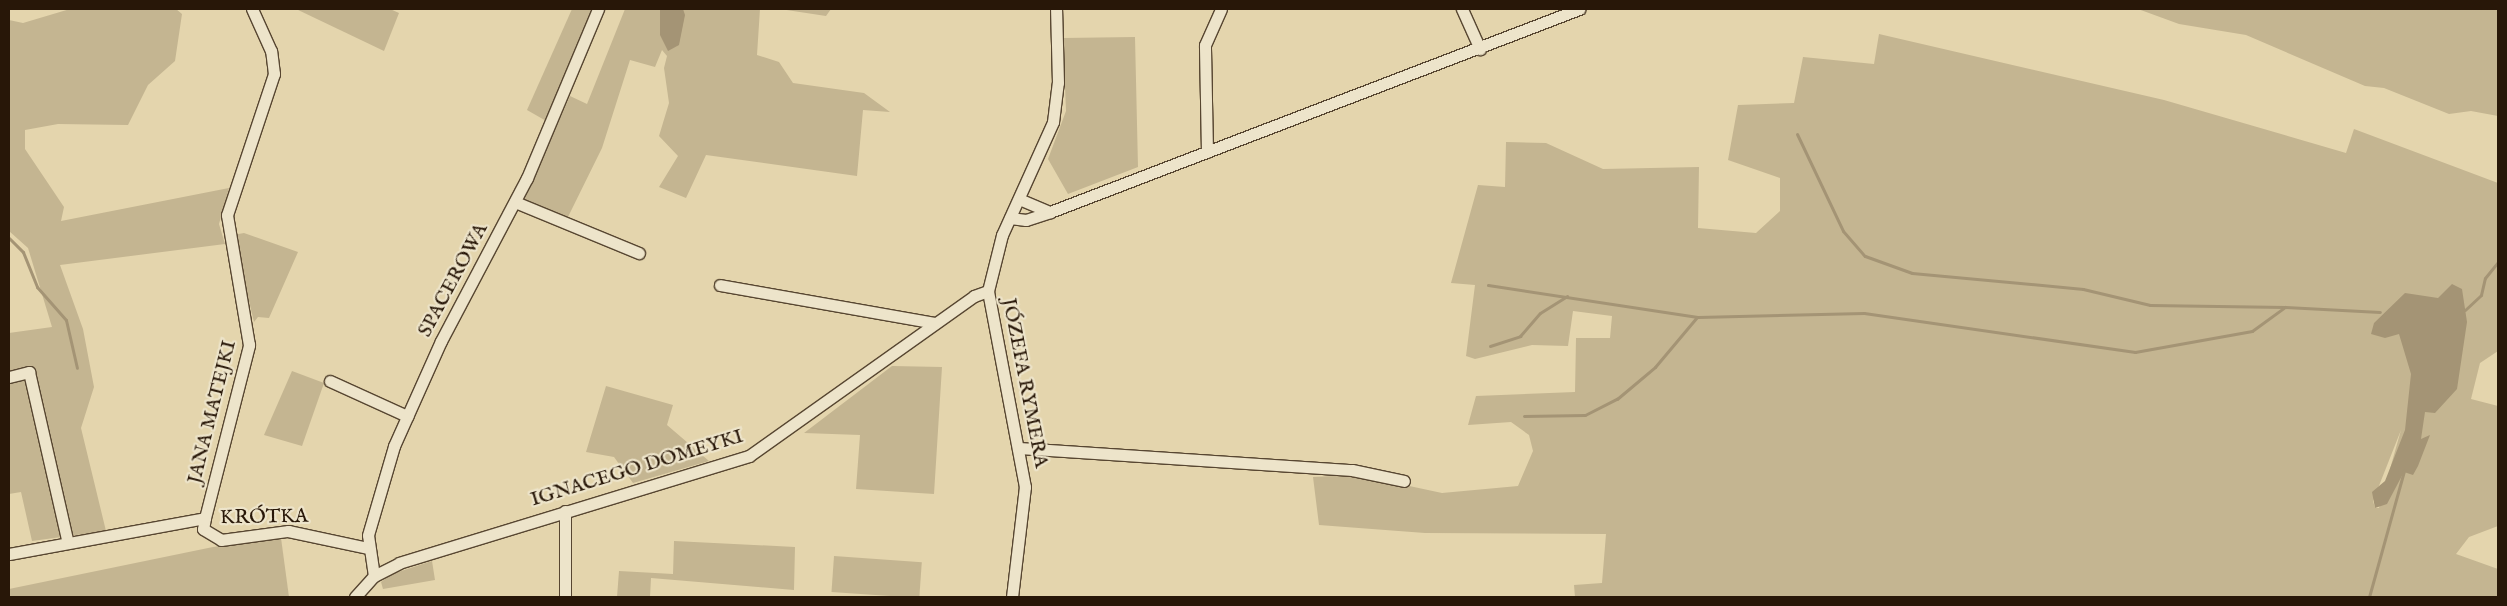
<!DOCTYPE html>
<html>
<head>
<meta charset="utf-8">
<style>
  body { margin:0 }
  #map { position:relative; width:2507px; height:606px; overflow:hidden; background:#e4d5ad; font-family:"IM FELL English",serif }
  div>[style] { position:absolute }
  .green>* { inset:0; background:#c4b591; transform-origin:0 0 }
  .water>* { inset:0; background:#a49475 }
  .stream>* { height:3px; margin:-1.5px; padding:0 1.5px; transform-origin:1.5px; border-radius:1.5px; background:#a49475 }
  .roads { filter:drop-shadow(1px 0 #574631) drop-shadow(-1px 0 #574631) drop-shadow(0 1px #574631) drop-shadow(0 -1px #574631) }
  .minor>* { height:11px; margin:-5.5px; padding:0 5.5px; transform-origin:5.5px; border-radius:5.5px; background:#ede4ca }
  span { translate:-50% -50%; white-space:nowrap; text-align:center; line-height:1.15; -webkit-text-stroke:4.5px #ede4ca; paint-order:stroke }
  .street-label { font-size:20px; color:#281708 }
  .frame { position:absolute; inset:0; border:10px solid #281708; pointer-events:none }
</style>
</head>
<body>
<div id="map">
  <div class="green">
    <i style="clip-path:polygon(70px 9px,176px 9px,182px 14px,175px 61px,148px 85px,128px 125px,58px 124px,25px 130px,25px 149px,64px 207px,61px 221px,229px 188px,219px 224px,225px 244px,60px 265px,83px 329px,94px 387px,81px 428px,106px 531px,32px 541px,21px 492px,9px 494px,9px 333px,52px 327px,28px 248px,9px 231px,9px 20px,23px 23px)"></i>
    <i style="clip-path:polygon(296px 9px,390px 9px,399px 13px,384px 51px)"></i>
    <i style="clip-path:polygon(572px 9px,594px 9px,548px 122px,527px 110px)"></i>
    <i style="clip-path:polygon(625px 9px,760px 9px,757px 55px,779px 62px,793px 83px,864px 93px,890px 112px,863px 110px,857px 176px,706px 155px,686px 198px,659px 187px,678px 156px,659px 136px,669px 103px,664px 68px,667px 56px,662px 50px,655px 67px,630px 60px,602px 148px,566px 221px,523px 201px,570px 96px,587px 104px)"></i>
    <i style="clip-path:polygon(780px 9px,831px 9px,826px 16px)"></i>
    <i style="clip-path:polygon(2138px 9px,2498px 9px,2498px 116px,2471px 111px,2449px 114px,2384px 88px,2365px 86px,2246px 35px,2179px 24px)"></i>
    <i style="clip-path:polygon(evenodd,1879px 34px,2164px 100px,2346px 153px,2354px 129px,2498px 183px,2498px 351px,2480px 363px,2471px 399px,2498px 406px,2498px 526px,2469px 537px,2456px 554px,2498px 569px,2498px 597px,1575px 597px,1574px 585px,1602px 583px,1606px 534px,1425px 533px,1319px 525px,1313px 477px,1358px 475px,1442px 493px,1518px 486px,1533px 451px,1529px 435px,1511px 422px,1468px 425px,1476px 396px,1575px 392px,1576px 338px,1610px 338px,1612px 316px,1573px 311px,1568px 346px,1532px 345px,1475px 359px,1466px 356px,1475px 285px,1451px 283px,1478px 185px,1505px 187px,1506px 142px,1546px 143px,1603px 169px,1699px 167px,1698px 228px,1756px 233px,1780px 211px,1780px 178px,1728px 160px,1738px 105px,1794px 103px,1803px 57px,1874px 64px,1879px 34px,2401px 430px,2379px 508px,2375px 508px,2373px 501px,2401px 430px)"></i>
    <i style="clip-path:polygon(1135px 37px,1138px 167px,1068px 194px,1048px 159px,1066px 111px,1063px 38px)"></i>
    <i style="clip-path:polygon(244px 233px,298px 252px,269px 318px,258px 317px,254px 322px,233px 235px)"></i>
    <i style="clip-path:polygon(892px 366px,942px 367px,934px 494px,856px 489px,860px 435px,804px 433px)"></i>
    <i style="clip-path:polygon(292px 371px,324px 383px,302px 446px,264px 435px)"></i>
    <i style="clip-path:polygon(606px 386px,673px 405px,667px 425px,709px 461px,633px 483px,614px 457px,586px 452px)"></i>
    <i style="clip-path:polygon(281px 538px,289px 597px,9px 597px,9px 589px,213px 547px)"></i>
    <i style="clip-path:polygon(674px 541px,795px 547px,794px 590px,651px 578px,650px 597px,617px 597px,619px 571px,673px 574px)"></i>
    <i style="left:834px;top:556px;width:88px;height:36px;rotate:4deg"></i>
    <i style="clip-path:polygon(432px 561px,435px 580px,383px 589px,381px 582px,392px 574px)"></i>
  </div>
  <div class="water">
    <i style="clip-path:polygon(660px 9px,683px 9px,685px 15px,679px 45px,668px 51px,660px 35px)"></i>
    <i style="clip-path:polygon(2452px 284px,2462px 289px,2467px 322px,2457px 389px,2435px 413px,2425px 412px,2421px 439px,2430px 435px,2418px 466px,2413px 475px,2404px 472px,2387px 504px,2375px 508px,2372px 492px,2385px 481px,2405px 430px,2411px 374px,2399px 334px,2385px 338px,2371px 334px,2374px 323px,2405px 293px,2438px 298px)"></i>
  </div>
  <div class="stream">
    <i style="left:1797px;top:134px;width:107px;rotate:64.6deg"></i>
    <i style="left:1843px;top:231px;width:33px;rotate:49deg"></i>
    <i style="left:1865px;top:256px;width:50px;rotate:19.9deg"></i>
    <i style="left:1912px;top:273px;width:172px;rotate:5.3deg"></i>
    <i style="left:2083px;top:289px;width:69px;rotate:13.4deg"></i>
    <i style="left:2150px;top:305px;width:135px;rotate:0.8deg"></i>
    <i style="left:9px;top:238px;width:20px;rotate:45deg"></i>
    <i style="left:23px;top:252px;width:38px;rotate:68deg"></i>
    <i style="left:37px;top:287px;width:44px;rotate:48.7deg"></i>
    <i style="left:66px;top:320px;width:49px;rotate:77.1deg"></i>
    <i style="left:1488px;top:285px;width:212px;rotate:8.7deg"></i>
    <i style="left:1698px;top:317px;width:166px;rotate:-1.4deg"></i>
    <i style="left:1864px;top:313px;width:274px;rotate:8.2deg"></i>
    <i style="left:2135px;top:352px;width:119px;rotate:-10.2deg"></i>
    <i style="left:2252px;top:331px;width:41px;rotate:-36deg"></i>
    <i style="left:2285px;top:307px;width:95px;rotate:3deg"></i>
    <i style="left:2465px;top:310px;width:22px;rotate:-43deg"></i>
    <i style="left:2481px;top:295px;width:17px;rotate:-77deg"></i>
    <i style="left:2485px;top:278px;width:21px;rotate:-51deg"></i>
    <i style="left:1490px;top:346px;width:32px;rotate:-18deg"></i>
    <i style="left:1520px;top:336px;width:30px;rotate:-49deg"></i>
    <i style="left:1540px;top:313px;width:32px;rotate:-32deg"></i>
    <i style="left:1524px;top:416px;width:61px;rotate:-0.9deg"></i>
    <i style="left:1585px;top:415px;width:36px;rotate:-27deg"></i>
    <i style="left:1617px;top:399px;width:50px;rotate:-40.1deg"></i>
    <i style="left:1655px;top:367px;width:65px;rotate:-50deg"></i>
    <i style="left:2369px;top:597px;width:131px;rotate:-74.5deg"></i>
  </div>
  <div class="roads">
    <div class="minor">
      <i style="left:1462px;top:9px;width:44px;rotate:65.8deg"></i>
      <i style="left:1207px;top:152px;width:107px;rotate:-91.1deg"></i>
      <i style="left:1205px;top:45px;width:39px;rotate:-66deg"></i>
      <i style="left:1019px;top:199px;width:34px;rotate:23deg"></i>
      <i style="left:515px;top:202px;width:134px;rotate:22.4deg"></i>
      <i style="left:1010px;top:218px;width:16px;rotate:7deg"></i>
      <i style="left:1026px;top:220px;width:25px;rotate:-18deg"></i>
      <i style="left:1050px;top:212px;width:567px;rotate:-20.99deg"></i>
      <i style="left:720px;top:285px;width:218px;rotate:10deg"></i>
      <i style="left:9px;top:377px;width:21px;rotate:-14deg"></i>
      <i style="left:29px;top:372px;width:175px;rotate:77.2deg"></i>
      <i style="left:330px;top:381px;width:85px;rotate:24.4deg"></i>
      <i style="left:1019px;top:448px;width:334px;rotate:3.8deg"></i>
      <i style="left:1352px;top:470px;width:53px;rotate:11.9deg"></i>
      <i style="left:565px;top:511px;width:86px;rotate:90deg"></i>
      <i style="left:205px;top:518px;width:11px;rotate:100deg"></i>
      <i style="left:203px;top:529px;width:21px;rotate:31deg"></i>
      <i style="left:221px;top:540px;width:68px;rotate:-7.7deg"></i>
      <i style="left:288px;top:531px;width:81px;rotate:12.1deg"></i>
      <i style="left:9px;top:554px;width:199px;rotate:-10.4deg"></i>
      <i style="left:205px;top:518px;width:179px;rotate:-75.7deg"></i>
      <i style="left:249px;top:345px;width:132px;rotate:-99.6deg"></i>
      <i style="left:227px;top:215px;width:149px;rotate:-71.6deg"></i>
      <i style="left:274px;top:74px;width:23px;rotate:-97deg"></i>
      <i style="left:271px;top:51px;width:46px;rotate:-114.3deg"></i>
      <i style="left:374px;top:576px;width:41px;rotate:-98.3deg"></i>
      <i style="left:368px;top:535px;width:93px;rotate:-73.7deg"></i>
      <i style="left:394px;top:446px;width:115px;rotate:-65.9deg"></i>
      <i style="left:441px;top:341px;width:184px;rotate:-62.2deg"></i>
      <i style="left:527px;top:178px;width:183px;rotate:-67.2deg"></i>
      <i style="left:355px;top:597px;width:28px;rotate:-48deg"></i>
      <i style="left:374px;top:576px;width:28px;rotate:-27deg"></i>
      <i style="left:399px;top:563px;width:366px;rotate:-17deg"></i>
      <i style="left:749px;top:456px;width:276px;rotate:-35.4deg"></i>
      <i style="left:974px;top:296px;width:15px;rotate:-20deg"></i>
      <i style="left:1012px;top:597px;width:111px;rotate:-83.3deg"></i>
      <i style="left:1025px;top:487px;width:199px;rotate:-100.7deg"></i>
      <i style="left:988px;top:291px;width:58px;rotate:-76deg"></i>
      <i style="left:1002px;top:235px;width:124px;rotate:-65.7deg"></i>
      <i style="left:1053px;top:122px;width:39px;rotate:-83deg"></i>
      <i style="left:1058px;top:83px;width:74px;rotate:-91.5deg"></i>
    </div>
  </div>
  <div class="street-label">
    <span style="left:453px;top:280px;rotate:-62deg">SPACEROWA</span>
    <span style="left:1025px;top:383px;rotate:79deg">JÓZEFA RYMERA</span>
    <span style="left:212px;top:412px;rotate:-76deg">JANA MATEJKI</span>
    <span style="left:637px;top:468px;rotate:-17deg">IGNACEGO DOMEYKI</span>
    <span style="left:264px;top:517px;rotate:-1deg">KRÓTKA</span>
  </div>
  <div class="frame"></div>
</div>
</body>
</html>
